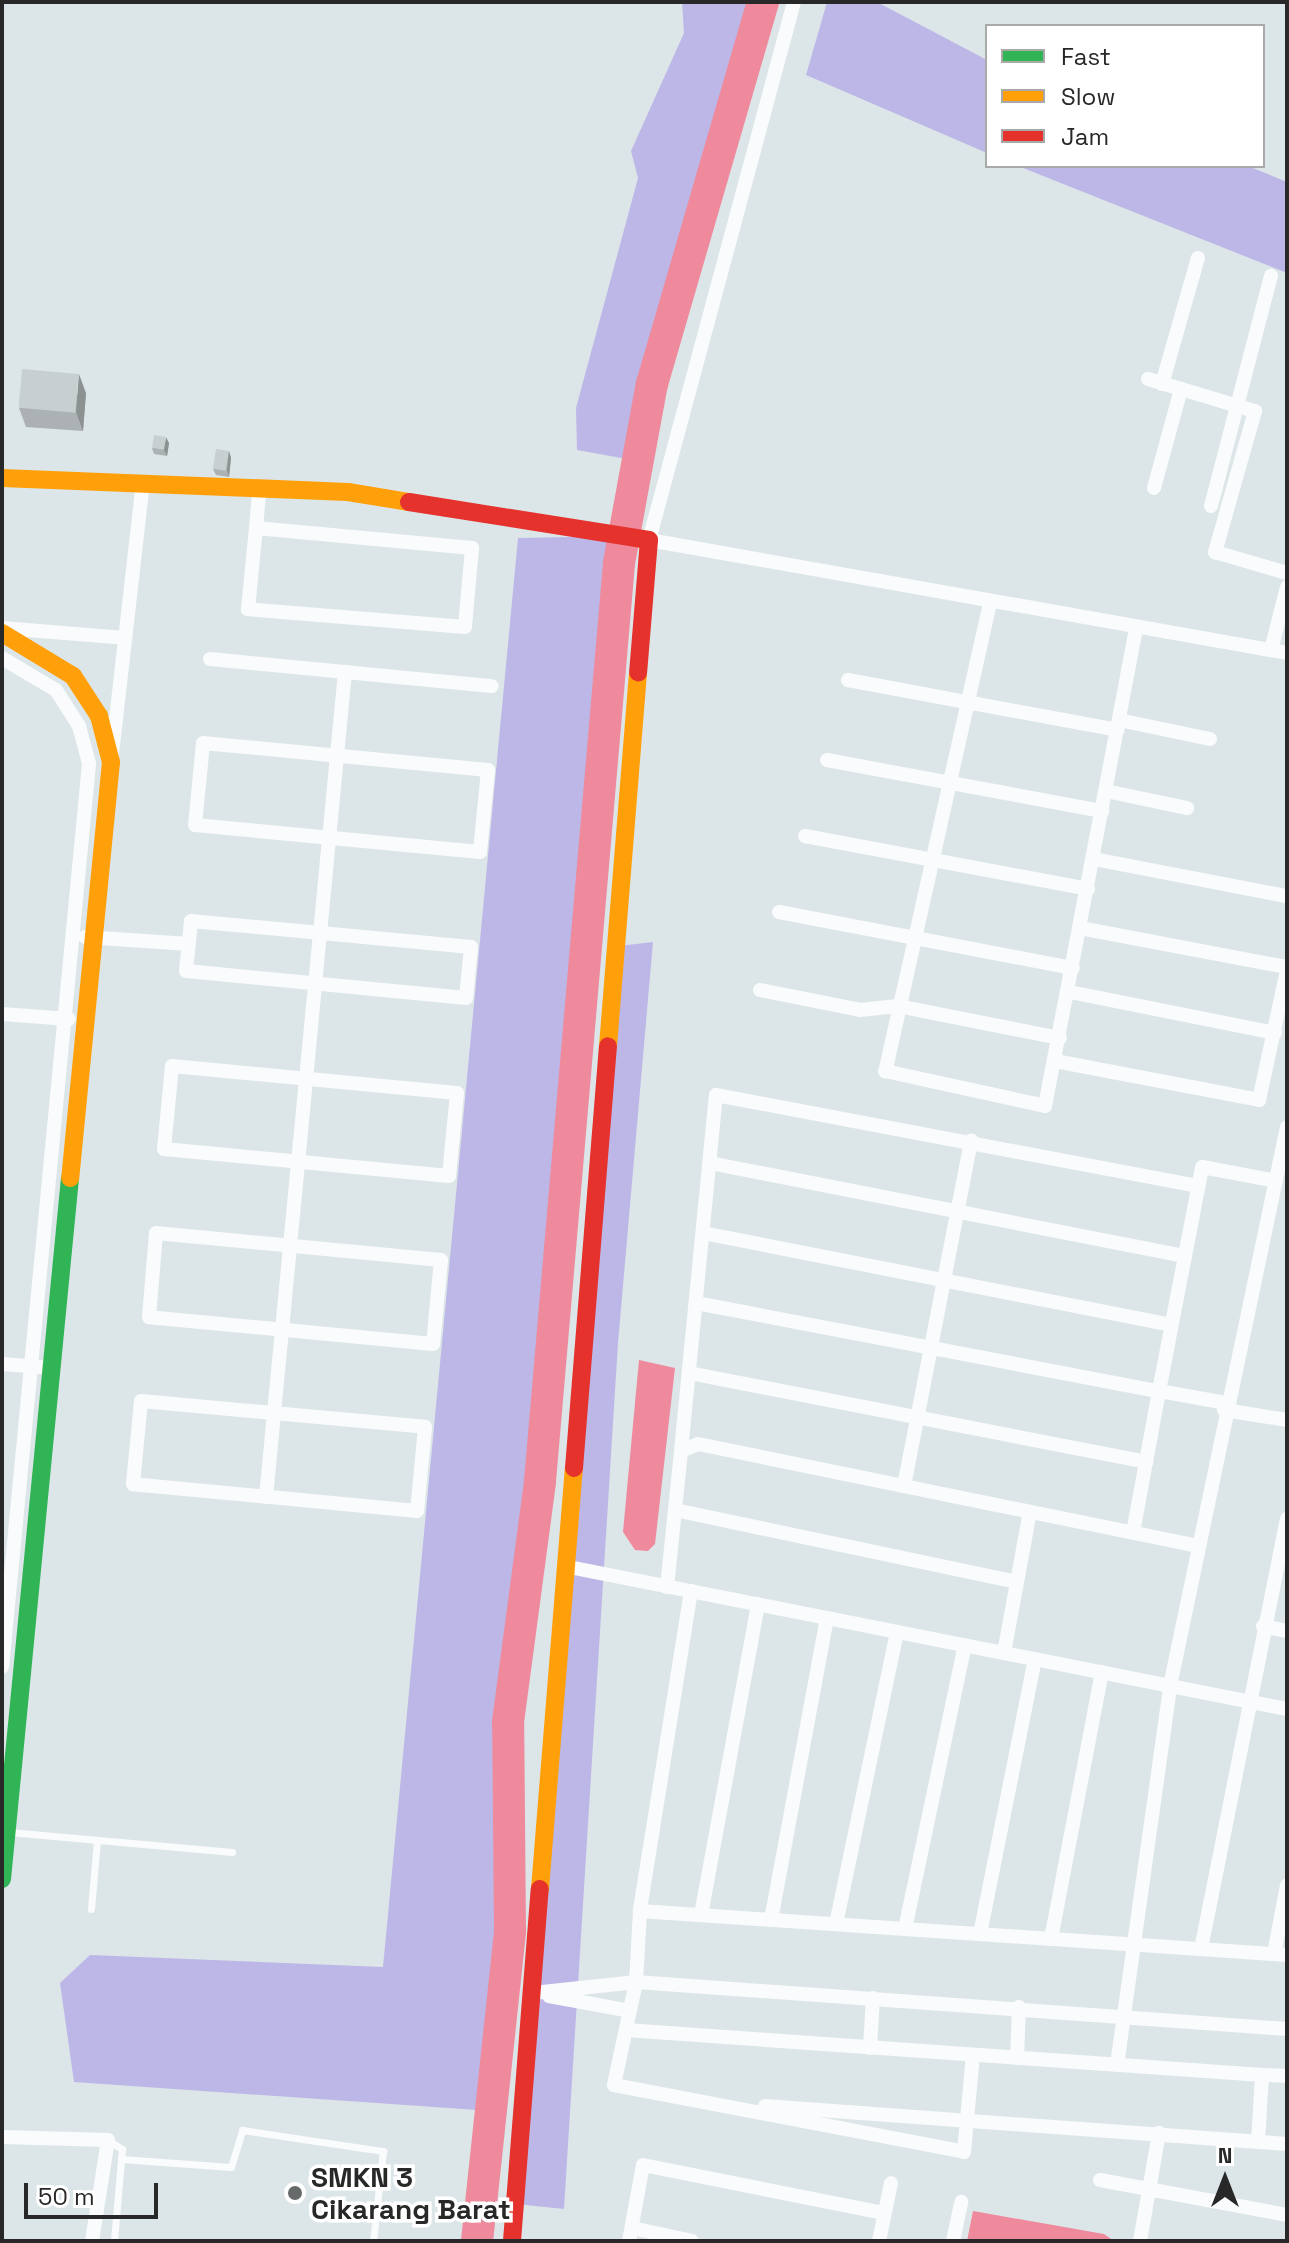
<!DOCTYPE html>
<html>
<head>
<meta charset="utf-8">
<style>
  body { margin:0 }
  #map { position:relative; width:1289px; height:2243px; overflow:hidden; background:#dce6e8; font-family:"Space Grotesk",sans-serif }
  div>[style] { position:absolute }
  .green>* { inset:0; background:#bdb7e7 }
  .water>* { inset:0; background:#ee8a9c }
  .river>* { height:32px; margin:-16px; padding:0 16px; transform-origin:16px; border-radius:16px; background:#ee8a9c }
  .lane>* { height:7px; margin:-3.5px; padding:0 3.5px; transform-origin:3.5px; border-radius:3.5px; background:#fafbfc }
  .street>* { height:14px; margin:-7px; padding:0 7px; transform-origin:7px; border-radius:7px; background:#fafbfc }
  .fast>* { height:18px; margin:-9px; padding:0 9px; transform-origin:9px; border-radius:9px; background:#30b455 }
  .slow>* { height:18px; margin:-9px; padding:0 9px; transform-origin:9px; border-radius:9px; background:#ff9f0a }
  .jam>* { height:18px; margin:-9px; padding:0 9px; transform-origin:9px; border-radius:9px; background:#e5322d }
  .wall>* { inset:0; background:#acb2b3 }
  .shaded-wall>* { inset:0; background:#8c9192 }
  .building>* { inset:0; background:#c8cfd0; transform-origin:0 0 }
  .dots>* { width:22px; height:22px; translate:-50% -50%; box-sizing:border-box; border:4px solid #fff; border-radius:50% }
  span { translate:-50% -50%; white-space:nowrap; text-align:center; line-height:1.15; -webkit-text-stroke:7px #fff; paint-order:stroke }
  .poi-label { font-size:28px; color:#282828; font-weight:700 }
  .left { translate:0 -50%; text-align:left }
  .frame { position:absolute; inset:0; border:4px solid #282828; pointer-events:none }
  .legend { position:absolute; left:985px; top:24px; width:280px; height:144px; box-sizing:border-box; background:#fff; border:2px solid #a9a9a9; margin:0; padding:10px 14px; list-style:none; font-size:24px; color:#282828 }
  .legend li { display:flex; align-items:center; gap:16px; height:40px }
  .legend b { width:40px; border:2px solid #a9a9a9 }
  .north { position:absolute; left:1185px; top:2139px; width:80px; height:80px; -webkit-text-stroke:6px #fff; paint-order:stroke; rotate:0deg; font-size:22px; font-weight:700; line-height:32px; text-align:center; color:#282828 }
  .north::after { content:''; display:block; margin:auto; width:28px; height:36px; background:#282828; clip-path:polygon(50% 0,100% 100%,50% 72%,0 100%) }
  .scale { position:absolute; left:24px; top:2183px; width:134px; height:36px; box-sizing:border-box; border:4px solid #282828; border-top:0; padding-left:10px; font-size:24px; line-height:28px; white-space:nowrap; color:#282828; -webkit-text-stroke:6px #fff; paint-order:stroke }
</style>
</head>
<body>
<div id="map">
  <div class="green">
    <i style="clip-path:polygon(682px 2px,763px 2px,652px 384px,638px 461px,577px 450px,576px 408px,638px 178px,631px 151px,684px 33px)"></i>
    <i style="clip-path:polygon(827px 2px,877px 2px,987px 60px,987px 153px,806px 75px)"></i>
    <i style="clip-path:polygon(1018px 166px,1248px 166px,1287px 182px,1287px 273px)"></i>
    <i style="clip-path:polygon(624px 536px,540px 1481px,508px 1729px,510px 1932px,492px 2111px,74px 2082px,60px 1983px,90px 1955px,383px 1967px,518px 538px)"></i>
    <i style="clip-path:polygon(653px 942px,618px 1343px,564px 2209px,516px 2204px,610px 947px)"></i>
  </div>
  <div class="water">
    <i style="clip-path:polygon(639px 1360px,675px 1368px,655px 1544px,648px 1551px,635px 1550px,623px 1532px)"></i>
    <i style="clip-path:polygon(973px 2211px,1104px 2234px,1114px 2241px,967px 2241px)"></i>
  </div>
  <div class="river">
    <i style="left:477px;top:2241px;width:311px;rotate:-83.9deg"></i>
    <i style="left:510px;top:1932px;width:210px;rotate:-90.5deg"></i>
    <i style="left:508px;top:1722px;width:243px;rotate:-82.4deg"></i>
    <i style="left:540px;top:1481px;width:921px;rotate:-85.08deg"></i>
    <i style="left:619px;top:563px;width:182px;rotate:-79.6deg"></i>
    <i style="left:652px;top:384px;width:398px;rotate:-73.8deg"></i>
  </div>
  <div class="lane">
    <i style="left:9px;top:1832px;width:224px;rotate:5.1deg"></i>
    <i style="left:91px;top:1909px;width:69px;rotate:-85deg"></i>
    <i style="left:108px;top:2140px;width:17px;rotate:33deg"></i>
    <i style="left:122px;top:2149px;width:92px;rotate:95deg"></i>
    <i style="left:121px;top:2159px;width:110px;rotate:4.2deg"></i>
    <i style="left:231px;top:2167px;width:39px;rotate:-73deg"></i>
    <i style="left:242px;top:2130px;width:143px;rotate:8.5deg"></i>
    <i style="left:383px;top:2151px;width:91px;rotate:96.3deg"></i>
  </div>
  <div class="street">
    <i style="left:794px;top:2px;width:557px;rotate:105.08deg"></i>
    <i style="left:649px;top:540px;width:648px;rotate:10.04deg"></i>
    <i style="left:1148px;top:379px;width:112px;rotate:16.7deg"></i>
    <i style="left:1255px;top:411px;width:147px;rotate:105.8deg"></i>
    <i style="left:1215px;top:552px;width:75px;rotate:16.3deg"></i>
    <i style="left:1162px;top:384px;width:131px;rotate:-74.1deg"></i>
    <i style="left:1154px;top:488px;width:103px;rotate:-74.7deg"></i>
    <i style="left:1211px;top:506px;width:238px;rotate:-75.4deg"></i>
    <i style="left:256px;top:528px;width:217px;rotate:5.3deg"></i>
    <i style="left:472px;top:548px;width:79px;rotate:95.1deg"></i>
    <i style="left:465px;top:627px;width:218px;rotate:-175.3deg"></i>
    <i style="left:248px;top:609px;width:81px;rotate:-84.4deg"></i>
    <i style="left:256px;top:528px;width:35px;rotate:-85deg"></i>
    <i style="left:990px;top:603px;width:480px;rotate:102.6deg"></i>
    <i style="left:885px;top:1071px;width:164px;rotate:12.3deg"></i>
    <i style="left:1045px;top:1106px;width:487px;rotate:-79.2deg"></i>
    <i style="left:2px;top:628px;width:123px;rotate:4.6deg"></i>
    <i style="left:1271px;top:650px;width:65px;rotate:-75.7deg"></i>
    <i style="left:2px;top:658px;width:63px;rotate:30.7deg"></i>
    <i style="left:56px;top:690px;width:43px;rotate:57.4deg"></i>
    <i style="left:79px;top:726px;width:39px;rotate:75deg"></i>
    <i style="left:89px;top:764px;width:907px;rotate:95.5deg"></i>
    <i style="left:210px;top:659px;width:283px;rotate:5.5deg"></i>
    <i style="left:848px;top:680px;width:274px;rotate:10.5deg"></i>
    <i style="left:1119px;top:720px;width:93px;rotate:11.8deg"></i>
    <i style="left:203px;top:743px;width:286px;rotate:5.4deg"></i>
    <i style="left:488px;top:770px;width:82px;rotate:95.6deg"></i>
    <i style="left:480px;top:852px;width:286px;rotate:-174.6deg"></i>
    <i style="left:195px;top:825px;width:82px;rotate:-84.4deg"></i>
    <i style="left:112px;top:754px;width:267px;rotate:-83.5deg"></i>
    <i style="left:827px;top:760px;width:280px;rotate:10.5deg"></i>
    <i style="left:1106px;top:791px;width:83px;rotate:11.9deg"></i>
    <i style="left:805px;top:836px;width:288px;rotate:10.6deg"></i>
    <i style="left:1094px;top:859px;width:197px;rotate:10.9deg"></i>
    <i style="left:779px;top:912px;width:299px;rotate:10.8deg"></i>
    <i style="left:191px;top:921px;width:281px;rotate:5.3deg"></i>
    <i style="left:471px;top:947px;width:51px;rotate:95.6deg"></i>
    <i style="left:466px;top:998px;width:281px;rotate:-174.5deg"></i>
    <i style="left:186px;top:971px;width:50px;rotate:-84.3deg"></i>
    <i style="left:1080px;top:928px;width:211px;rotate:10.7deg"></i>
    <i style="left:85px;top:937px;width:104px;rotate:3.9deg"></i>
    <i style="left:760px;top:990px;width:102px;rotate:11.3deg"></i>
    <i style="left:860px;top:1010px;width:38px;rotate:-6deg"></i>
    <i style="left:898px;top:1006px;width:165px;rotate:11.2deg"></i>
    <i style="left:1070px;top:992px;width:209px;rotate:11.3deg"></i>
    <i style="left:2px;top:1014px;width:67px;rotate:4.3deg"></i>
    <i style="left:1055px;top:1061px;width:208px;rotate:10.8deg"></i>
    <i style="left:1259px;top:1100px;width:132px;rotate:-77.8deg"></i>
    <i style="left:172px;top:1066px;width:286px;rotate:5.4deg"></i>
    <i style="left:457px;top:1093px;width:83px;rotate:95.5deg"></i>
    <i style="left:449px;top:1176px;width:286px;rotate:-174.6deg"></i>
    <i style="left:164px;top:1149px;width:83px;rotate:-84.5deg"></i>
    <i style="left:710px;top:1163px;width:484px;rotate:11.1deg"></i>
    <i style="left:156px;top:1233px;width:286px;rotate:5.4deg"></i>
    <i style="left:441px;top:1260px;width:84px;rotate:95.4deg"></i>
    <i style="left:433px;top:1344px;width:285px;rotate:-174.6deg"></i>
    <i style="left:149px;top:1317px;width:84px;rotate:-85.2deg"></i>
    <i style="left:703px;top:1233px;width:477px;rotate:11.1deg"></i>
    <i style="left:696px;top:1303px;width:471px;rotate:10.8deg"></i>
    <i style="left:1159px;top:1391px;width:143px;rotate:100.4deg"></i>
    <i style="left:2px;top:1364px;width:51px;rotate:4.5deg"></i>
    <i style="left:689px;top:1373px;width:466px;rotate:11deg"></i>
    <i style="left:141px;top:1401px;width:285px;rotate:5.2deg"></i>
    <i style="left:425px;top:1427px;width:84px;rotate:95.4deg"></i>
    <i style="left:417px;top:1511px;width:285px;rotate:-174.6deg"></i>
    <i style="left:133px;top:1484px;width:83px;rotate:-84.5deg"></i>
    <i style="left:1226px;top:1403px;width:68px;rotate:-169.8deg"></i>
    <i style="left:1159px;top:1391px;width:228px;rotate:-79.1deg"></i>
    <i style="left:1202px;top:1167px;width:75px;rotate:10.7deg"></i>
    <i style="left:1224px;top:1410px;width:64px;rotate:9deg"></i>
    <i style="left:681px;top:1451px;width:358px;rotate:-84.4deg"></i>
    <i style="left:716px;top:1095px;width:491px;rotate:10.7deg"></i>
    <i style="left:904px;top:1486px;width:352px;rotate:-79deg"></i>
    <i style="left:266px;top:1497px;width:829px;rotate:-84.53deg"></i>
    <i style="left:675px;top:1510px;width:349px;rotate:11.9deg"></i>
    <i style="left:564px;top:1566px;width:737px;rotate:11.19deg"></i>
    <i style="left:667px;top:1587px;width:137px;rotate:-84.1deg"></i>
    <i style="left:681px;top:1451px;width:18px;rotate:-22deg"></i>
    <i style="left:698px;top:1444px;width:510px;rotate:11.53deg"></i>
    <i style="left:691px;top:1591px;width:324px;rotate:99.1deg"></i>
    <i style="left:640px;top:1911px;width:71px;rotate:93.2deg"></i>
    <i style="left:636px;top:1982px;width:105px;rotate:102.1deg"></i>
    <i style="left:614px;top:2085px;width:356px;rotate:10.8deg"></i>
    <i style="left:964px;top:2152px;width:97px;rotate:-84.7deg"></i>
    <i style="left:1263px;top:1626px;width:25px;rotate:12deg"></i>
    <i style="left:1004px;top:1653px;width:143px;rotate:-79.6deg"></i>
    <i style="left:640px;top:1911px;width:648px;rotate:3.89deg"></i>
    <i style="left:701px;top:1915px;width:316px;rotate:-79.6deg"></i>
    <i style="left:771px;top:1920px;width:307px;rotate:-79.5deg"></i>
    <i style="left:836px;top:1924px;width:298px;rotate:-78.2deg"></i>
    <i style="left:905px;top:1929px;width:290px;rotate:-78.1deg"></i>
    <i style="left:980px;top:1934px;width:280px;rotate:-78.7deg"></i>
    <i style="left:1051px;top:1939px;width:272px;rotate:-79.2deg"></i>
    <i style="left:1201px;top:1949px;width:439px;rotate:-78.7deg"></i>
    <i style="left:1274px;top:1954px;width:70px;rotate:-79.3deg"></i>
    <i style="left:533px;top:1993px;width:104px;rotate:-6.1deg"></i>
    <i style="left:636px;top:1982px;width:653px;rotate:4.13deg"></i>
    <i style="left:549px;top:1996px;width:82px;rotate:10.5deg"></i>
    <i style="left:626px;top:2030px;width:638px;rotate:4.05deg"></i>
    <i style="left:1262px;top:2075px;width:67px;rotate:93.4deg"></i>
    <i style="left:870px;top:2048px;width:50px;rotate:-86.6deg"></i>
    <i style="left:1017px;top:2058px;width:51px;rotate:-87.8deg"></i>
    <i style="left:1117px;top:2065px;width:383px;rotate:-82deg"></i>
    <i style="left:1170px;top:1686px;width:571px;rotate:-78.18deg"></i>
    <i style="left:1262px;top:2075px;width:25px;rotate:2deg"></i>
    <i style="left:765px;top:2106px;width:523px;rotate:4.16deg"></i>
    <i style="left:2px;top:2137px;width:106px;rotate:1.6deg"></i>
    <i style="left:108px;top:2140px;width:102px;rotate:99deg"></i>
    <i style="left:1100px;top:2180px;width:190px;rotate:10.6deg"></i>
    <i style="left:632px;top:2228px;width:61px;rotate:12.2deg"></i>
    <i style="left:629px;top:2241px;width:77px;rotate:-79.6deg"></i>
    <i style="left:643px;top:2165px;width:246px;rotate:11.3deg"></i>
    <i style="left:879px;top:2241px;width:59px;rotate:-78.3deg"></i>
    <i style="left:953px;top:2241px;width:40px;rotate:-78deg"></i>
    <i style="left:1140px;top:2241px;width:110px;rotate:-80deg"></i>
  </div>
  <div class="fast">
    <i style="left:2px;top:1879px;width:704px;rotate:-84.46deg"></i>
  </div>
  <div class="slow">
    <i style="left:2px;top:478px;width:346px;rotate:2.3deg"></i>
    <i style="left:348px;top:492px;width:62px;rotate:9.3deg"></i>
    <i style="left:2px;top:633px;width:83px;rotate:31.2deg"></i>
    <i style="left:73px;top:676px;width:48px;rotate:57deg"></i>
    <i style="left:99px;top:716px;width:48px;rotate:75.4deg"></i>
    <i style="left:111px;top:762px;width:418px;rotate:95.6deg"></i>
    <i style="left:608px;top:1046px;width:374px;rotate:-85.4deg"></i>
    <i style="left:540px;top:1889px;width:422px;rotate:-85.4deg"></i>
  </div>
  <div class="jam">
    <i style="left:409px;top:502px;width:243px;rotate:9deg"></i>
    <i style="left:649px;top:540px;width:133px;rotate:94.7deg"></i>
    <i style="left:574px;top:1468px;width:423px;rotate:-85.4deg"></i>
    <i style="left:512px;top:2241px;width:353px;rotate:-85.5deg"></i>
  </div>
  <div class="wall">
    <i style="clip-path:polygon(86px 393px,83px 431px,26px 427px,19px 408px)"></i>
    <i style="clip-path:polygon(169px 443px,167px 456px,154px 454px,152px 448px)"></i>
    <i style="clip-path:polygon(229px 451px,231px 458px,229px 477px,216px 475px,213px 469px)"></i>
  </div>
  <div class="shaded-wall">
    <i style="clip-path:polygon(79px 374px,86px 393px,83px 431px,76px 412px)"></i>
    <i style="clip-path:polygon(166px 437px,169px 443px,167px 456px,164px 450px)"></i>
    <i style="clip-path:polygon(229px 451px,231px 458px,229px 477px,227px 470px)"></i>
  </div>
  <div class="building">
    <i style="left:22px;top:369px;width:57px;height:39px;rotate:5deg"></i>
    <i style="left:154px;top:435px;width:12px;height:13px;rotate:9deg"></i>
    <i style="left:216px;top:449px;width:13px;height:20px;rotate:9deg"></i>
  </div>
  <div class="dots">
    <i style="left:295px;top:2193px;background:#676a6b"></i>
  </div>
  <div class="poi-label">
    <span class="left" style="left:311px;top:2193px">SMKN 3<br>Cikarang Barat</span>
  </div>
  <div class="frame"></div>
  <ul class="legend">
  <li><b style="height:10px;background:#30b455"></b>Fast</li>
  <li><b style="height:10px;background:#ff9f0a"></b>Slow</li>
  <li><b style="height:10px;background:#e5322d"></b>Jam</li>
  </ul>
  <div class="north">N</div>
  <div class="scale">50 m</div>
</div>
</body>
</html>
